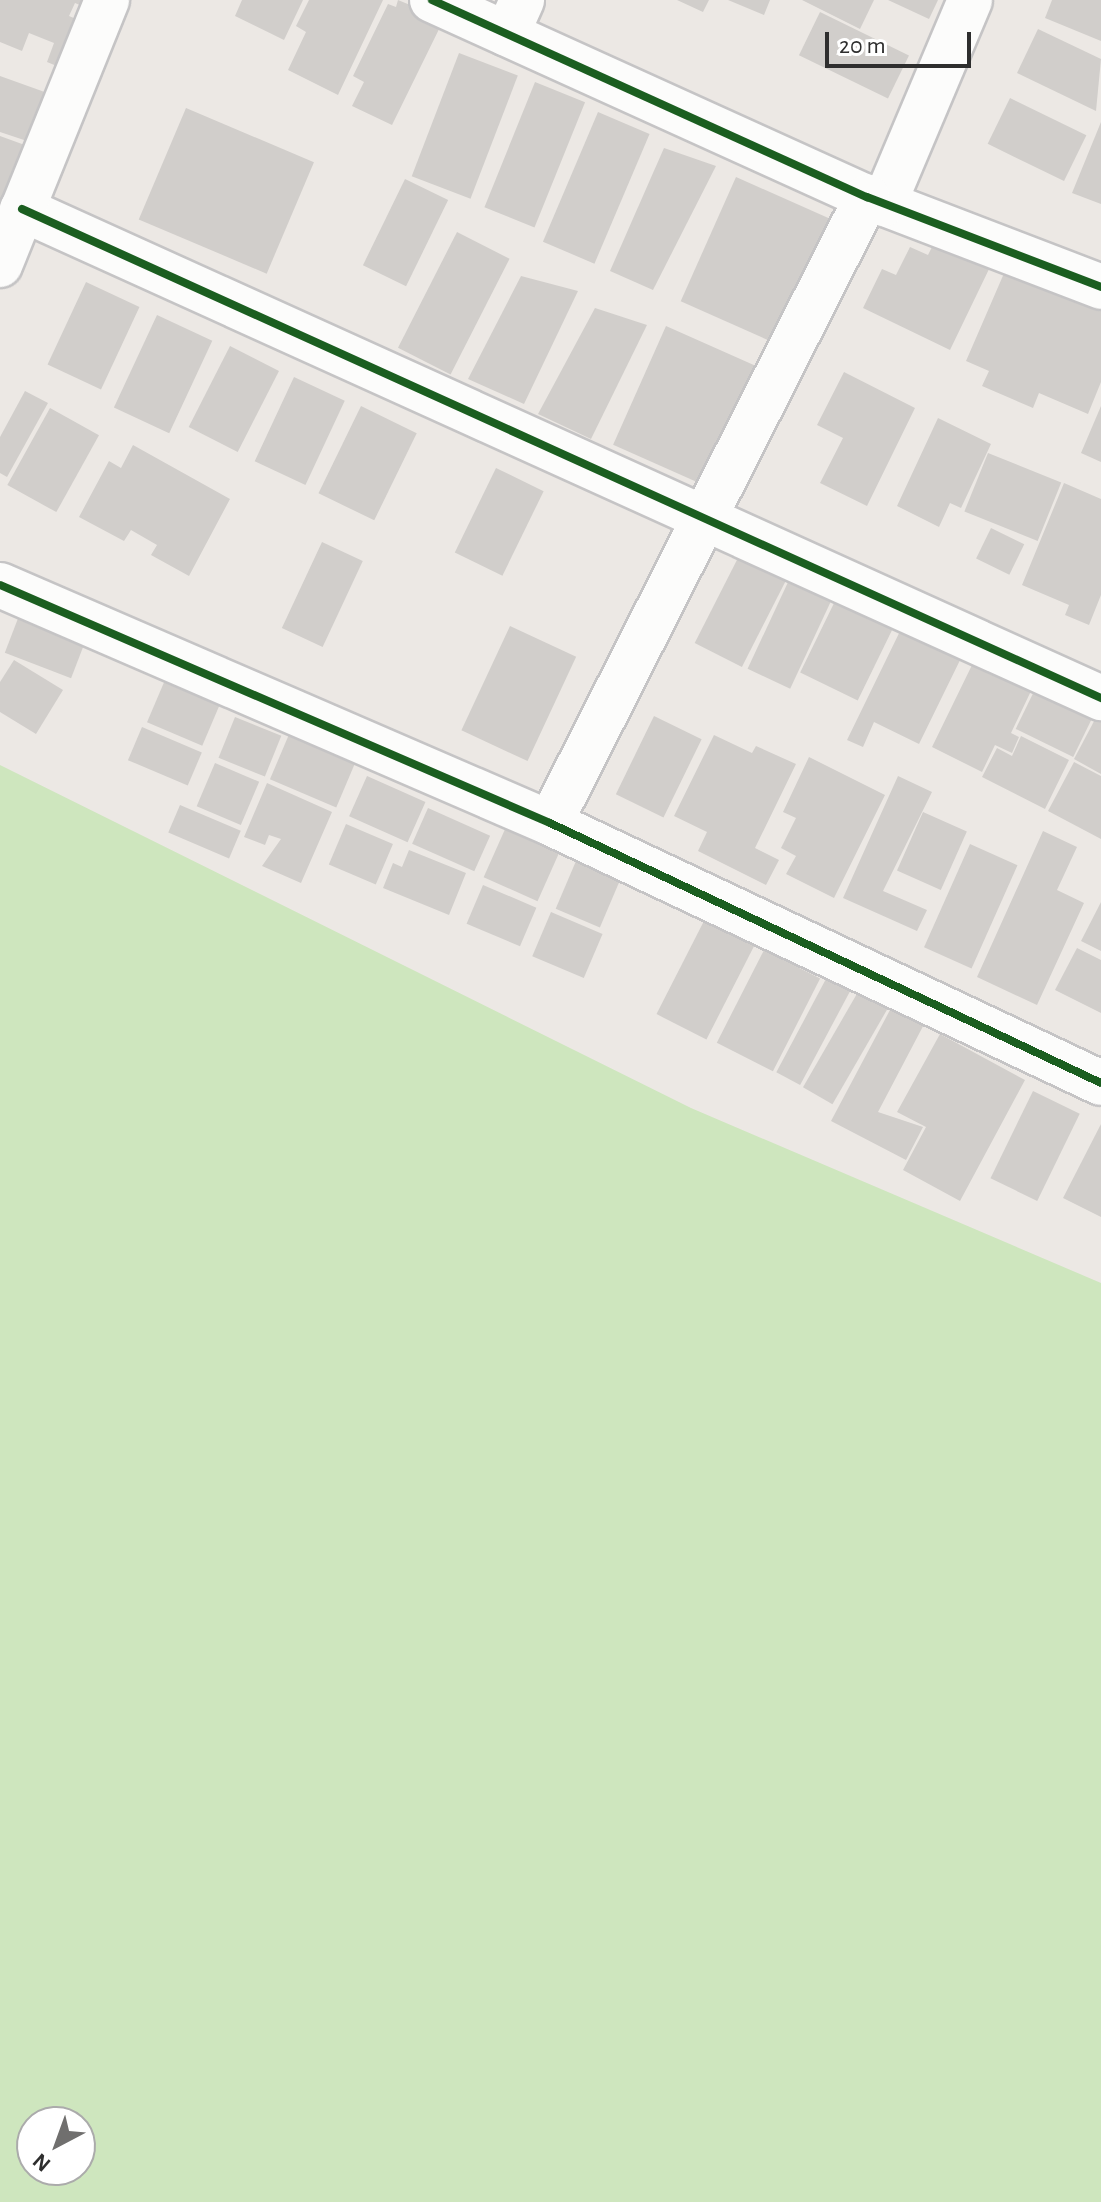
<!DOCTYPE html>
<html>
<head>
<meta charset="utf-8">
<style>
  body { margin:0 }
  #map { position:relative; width:1101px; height:2202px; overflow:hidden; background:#ece8e4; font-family:"Alegreya Sans",sans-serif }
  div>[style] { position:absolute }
  .green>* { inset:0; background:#cee6be }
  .building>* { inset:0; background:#d1cecb; transform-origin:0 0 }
  .roads { filter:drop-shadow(2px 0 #c5c4c5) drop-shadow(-2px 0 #c5c4c5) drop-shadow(0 2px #c5c4c5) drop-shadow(0 -2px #c5c4c5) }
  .minor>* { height:44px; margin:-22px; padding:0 22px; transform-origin:22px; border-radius:22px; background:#fcfcfb }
  .cycleway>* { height:8px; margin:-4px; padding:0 4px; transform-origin:4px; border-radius:4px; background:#1b5e20 }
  span { translate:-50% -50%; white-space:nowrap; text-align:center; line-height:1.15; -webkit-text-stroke:8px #fff; paint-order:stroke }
  .north { position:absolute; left:16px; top:2106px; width:80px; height:80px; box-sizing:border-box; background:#fff; border:2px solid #ababab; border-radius:50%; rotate:221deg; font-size:22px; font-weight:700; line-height:32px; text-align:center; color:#2e2e2e }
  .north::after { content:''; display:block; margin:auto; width:28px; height:36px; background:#706f6e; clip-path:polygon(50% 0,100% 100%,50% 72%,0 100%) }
  .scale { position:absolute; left:825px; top:32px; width:146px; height:36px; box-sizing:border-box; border:4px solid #2e2e2e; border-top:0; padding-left:10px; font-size:24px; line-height:28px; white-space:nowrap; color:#2e2e2e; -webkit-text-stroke:6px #fff; paint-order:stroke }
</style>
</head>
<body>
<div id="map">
  <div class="green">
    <i style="clip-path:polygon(evenodd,0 765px,691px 1108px,1101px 1283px,1101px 2202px,0 2202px,0 765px,32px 2122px,80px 2122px,80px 2170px,32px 2170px,32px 2122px)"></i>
  </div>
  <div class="building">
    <i style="clip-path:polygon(0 0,104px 0,99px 13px,75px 3px,69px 16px,93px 26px,74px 73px,47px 62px,54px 43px,29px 33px,22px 51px,0 42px)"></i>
    <i style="clip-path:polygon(242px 0,303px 0,284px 40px,235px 16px)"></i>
    <i style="clip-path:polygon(309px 0,383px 0,338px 95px,288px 70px,306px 32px,296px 26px)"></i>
    <i style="clip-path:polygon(398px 0,444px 19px,392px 125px,352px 106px,364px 82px,353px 76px,388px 4px,396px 7px)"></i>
    <i style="clip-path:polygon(677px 0,709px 0,703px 12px)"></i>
    <i style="clip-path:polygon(728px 0,770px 0,764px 15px)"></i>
    <i style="clip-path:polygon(802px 0,874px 0,860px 29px)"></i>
    <i style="clip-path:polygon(888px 0,938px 0,929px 19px)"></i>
    <i style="clip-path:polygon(1052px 0,1101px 0,1101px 41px,1045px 18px)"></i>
    <i style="left:820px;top:12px;width:99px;height:48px;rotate:26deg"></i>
    <i style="clip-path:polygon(1038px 29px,1101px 59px,1096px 111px,1017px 73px)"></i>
    <i style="left:459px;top:53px;width:63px;height:132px;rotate:21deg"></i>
    <i style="clip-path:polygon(0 76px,53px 95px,36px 144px,0 132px)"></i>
    <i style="left:535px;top:82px;width:54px;height:135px;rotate:22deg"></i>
    <i style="left:1010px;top:98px;width:85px;height:51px;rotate:26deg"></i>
    <i style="left:186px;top:108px;width:139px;height:121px;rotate:23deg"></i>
    <i style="left:598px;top:112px;width:56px;height:141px;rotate:23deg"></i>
    <i style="clip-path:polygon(1101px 122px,1101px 204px,1072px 193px)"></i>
    <i style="clip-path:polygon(0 136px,33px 148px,0 225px)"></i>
    <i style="clip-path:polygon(664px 148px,716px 166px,653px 290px,610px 271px)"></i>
    <i style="left:736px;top:177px;width:106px;height:136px;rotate:24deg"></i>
    <i style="left:405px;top:179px;width:48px;height:96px;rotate:26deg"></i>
    <i style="left:457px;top:232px;width:59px;height:130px;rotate:27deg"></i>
    <i style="clip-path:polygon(936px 239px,991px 265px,950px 350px,863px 308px,882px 269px,896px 275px,910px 247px,928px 255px)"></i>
    <i style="clip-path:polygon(1005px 271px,1101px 301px,1101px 382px,1088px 414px,1039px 393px,1033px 408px,982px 386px,989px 371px,966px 361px)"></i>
    <i style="clip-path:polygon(521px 276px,578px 291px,524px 404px,468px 379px)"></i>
    <i style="left:86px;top:282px;width:59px;height:91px;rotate:25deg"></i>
    <i style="clip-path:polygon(595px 308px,647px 325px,591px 439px,538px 414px)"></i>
    <i style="left:157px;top:315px;width:61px;height:102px;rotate:25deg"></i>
    <i style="left:666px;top:326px;width:101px;height:130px;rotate:24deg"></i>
    <i style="left:230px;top:346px;width:55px;height:91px;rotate:27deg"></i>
    <i style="clip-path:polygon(844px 372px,915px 408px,867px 506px,820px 483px,843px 438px,817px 425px)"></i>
    <i style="left:294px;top:377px;width:56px;height:93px;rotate:25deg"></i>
    <i style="clip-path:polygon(25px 391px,48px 403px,7px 477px,0 473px,0 437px)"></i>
    <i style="left:361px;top:406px;width:62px;height:97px;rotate:26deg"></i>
    <i style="clip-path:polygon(1101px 406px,1101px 462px,1081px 453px)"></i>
    <i style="left:50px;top:408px;width:56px;height:88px;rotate:29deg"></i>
    <i style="clip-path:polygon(938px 418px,991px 444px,961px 508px,950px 503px,939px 527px,897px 506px)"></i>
    <i style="clip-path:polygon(133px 445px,230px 499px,189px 576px,151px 555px,157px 545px,131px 530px,124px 541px,79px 517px,109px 461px,121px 468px)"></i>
    <i style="left:988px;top:453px;width:79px;height:63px;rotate:22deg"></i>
    <i style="left:496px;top:468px;width:53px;height:94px;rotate:26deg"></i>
    <i style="clip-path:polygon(1064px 483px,1101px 499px,1101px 595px,1089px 625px,1065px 615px,1069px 605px,1022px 585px)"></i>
    <i style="left:991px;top:528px;width:37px;height:34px;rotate:26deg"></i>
    <i style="left:322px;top:542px;width:45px;height:95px;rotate:25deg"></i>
    <i style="left:741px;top:552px;width:53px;height:102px;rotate:27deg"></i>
    <i style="left:789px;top:580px;width:47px;height:98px;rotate:25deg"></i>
    <i style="left:837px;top:597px;width:64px;height:84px;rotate:26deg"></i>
    <i style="left:22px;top:608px;width:71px;height:48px;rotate:21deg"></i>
    <i style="clip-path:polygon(904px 623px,964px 652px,919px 744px,874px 722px,863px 747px,847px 740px)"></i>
    <i style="left:510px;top:626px;width:73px;height:115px;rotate:25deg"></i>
    <i style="clip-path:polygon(14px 660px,63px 690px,36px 734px,0 712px,0 682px)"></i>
    <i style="clip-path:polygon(973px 663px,1031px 691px,1011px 733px,1019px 737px,1012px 753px,995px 745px,982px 772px,932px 747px)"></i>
    <i style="left:1042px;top:675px;width:64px;height:60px;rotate:26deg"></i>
    <i style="left:165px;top:680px;width:60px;height:46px;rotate:23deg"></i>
    <i style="clip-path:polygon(1101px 708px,1101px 774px,1074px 759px)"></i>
    <i style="left:654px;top:716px;width:53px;height:87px;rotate:26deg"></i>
    <i style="left:235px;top:717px;width:50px;height:44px;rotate:22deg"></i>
    <i style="left:293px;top:725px;width:72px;height:59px;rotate:23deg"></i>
    <i style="left:142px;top:727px;width:65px;height:36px;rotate:23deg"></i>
    <i style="clip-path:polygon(714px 735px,752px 753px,756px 746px,796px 764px,755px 848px,779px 860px,766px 885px,698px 851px,707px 832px,674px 816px)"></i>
    <i style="clip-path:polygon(1021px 736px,1069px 760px,1045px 809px,982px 777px,997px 748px,1012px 756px)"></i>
    <i style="clip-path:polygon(809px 757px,885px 795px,834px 898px,786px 874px,796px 856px,781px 848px,796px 818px,783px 812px)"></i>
    <i style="clip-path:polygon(1074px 762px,1101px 776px,1101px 839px,1048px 811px)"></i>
    <i style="left:215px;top:763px;width:48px;height:47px;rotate:23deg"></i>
    <i style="left:367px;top:776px;width:64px;height:44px;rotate:24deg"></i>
    <i style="clip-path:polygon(898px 776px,932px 792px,883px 891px,927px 910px,917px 931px,843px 898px)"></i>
    <i style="clip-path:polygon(267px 783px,332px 812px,301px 883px,262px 866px,281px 839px,269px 835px,265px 845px,244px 837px)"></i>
    <i style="left:180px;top:805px;width:66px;height:30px;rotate:23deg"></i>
    <i style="left:428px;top:808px;width:68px;height:39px;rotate:24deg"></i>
    <i style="left:923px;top:812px;width:48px;height:64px;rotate:24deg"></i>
    <i style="left:346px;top:824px;width:51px;height:44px;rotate:23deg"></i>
    <i style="left:506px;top:827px;width:59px;height:55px;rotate:24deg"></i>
    <i style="clip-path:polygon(1043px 831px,1077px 847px,1057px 890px,1084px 903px,1037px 1005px,977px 977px)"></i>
    <i style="left:970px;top:844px;width:52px;height:113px;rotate:24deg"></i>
    <i style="clip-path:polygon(409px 850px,466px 873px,449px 915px,383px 888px,393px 863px,402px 867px)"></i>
    <i style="left:576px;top:861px;width:48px;height:52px;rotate:23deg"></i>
    <i style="left:483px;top:885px;width:58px;height:42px;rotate:23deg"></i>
    <i style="clip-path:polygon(1101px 902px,1101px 951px,1081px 941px)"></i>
    <i style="left:551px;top:912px;width:56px;height:48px;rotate:23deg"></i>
    <i style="left:706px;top:917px;width:56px;height:109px;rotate:27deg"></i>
    <i style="clip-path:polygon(1077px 948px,1101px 960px,1101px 1013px,1055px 990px)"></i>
    <i style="left:764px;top:950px;width:63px;height:104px;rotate:27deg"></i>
    <i style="left:827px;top:977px;width:27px;height:108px;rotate:28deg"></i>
    <i style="left:862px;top:985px;width:34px;height:118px;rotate:30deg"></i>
    <i style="clip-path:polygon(899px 993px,931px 1011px,878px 1112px,923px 1127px,906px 1160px,831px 1121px)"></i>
    <i style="clip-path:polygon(940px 1034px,1025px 1080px,960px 1201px,903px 1170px,926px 1127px,897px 1112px)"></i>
    <i style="left:1033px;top:1091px;width:52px;height:97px;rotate:26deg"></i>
    <i style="clip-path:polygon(1101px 1124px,1101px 1217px,1063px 1198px)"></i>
  </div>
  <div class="roads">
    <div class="minor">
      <i style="left:432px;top:0;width:478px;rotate:24.4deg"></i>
      <i style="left:867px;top:197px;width:251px;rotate:21deg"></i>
      <i style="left:507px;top:34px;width:37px;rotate:-66deg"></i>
      <i style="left:884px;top:204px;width:221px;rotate:-67.1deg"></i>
      <i style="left:22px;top:209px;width:1185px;rotate:24.38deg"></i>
      <i style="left:0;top:265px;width:286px;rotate:-68deg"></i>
      <i style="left:0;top:585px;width:599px;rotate:23.4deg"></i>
      <i style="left:550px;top:823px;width:609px;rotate:25.26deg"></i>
      <i style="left:550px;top:823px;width:702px;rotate:-63.14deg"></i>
    </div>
  </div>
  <div class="cycleway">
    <i style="left:432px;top:0;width:478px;rotate:24.4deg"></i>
    <i style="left:867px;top:197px;width:251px;rotate:21deg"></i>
    <i style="left:22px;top:209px;width:1185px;rotate:24.38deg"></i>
    <i style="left:0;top:585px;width:599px;rotate:23.4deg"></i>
    <i style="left:550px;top:823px;width:609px;rotate:25.26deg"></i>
  </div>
  <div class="north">N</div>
  <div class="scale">20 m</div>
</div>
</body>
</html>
